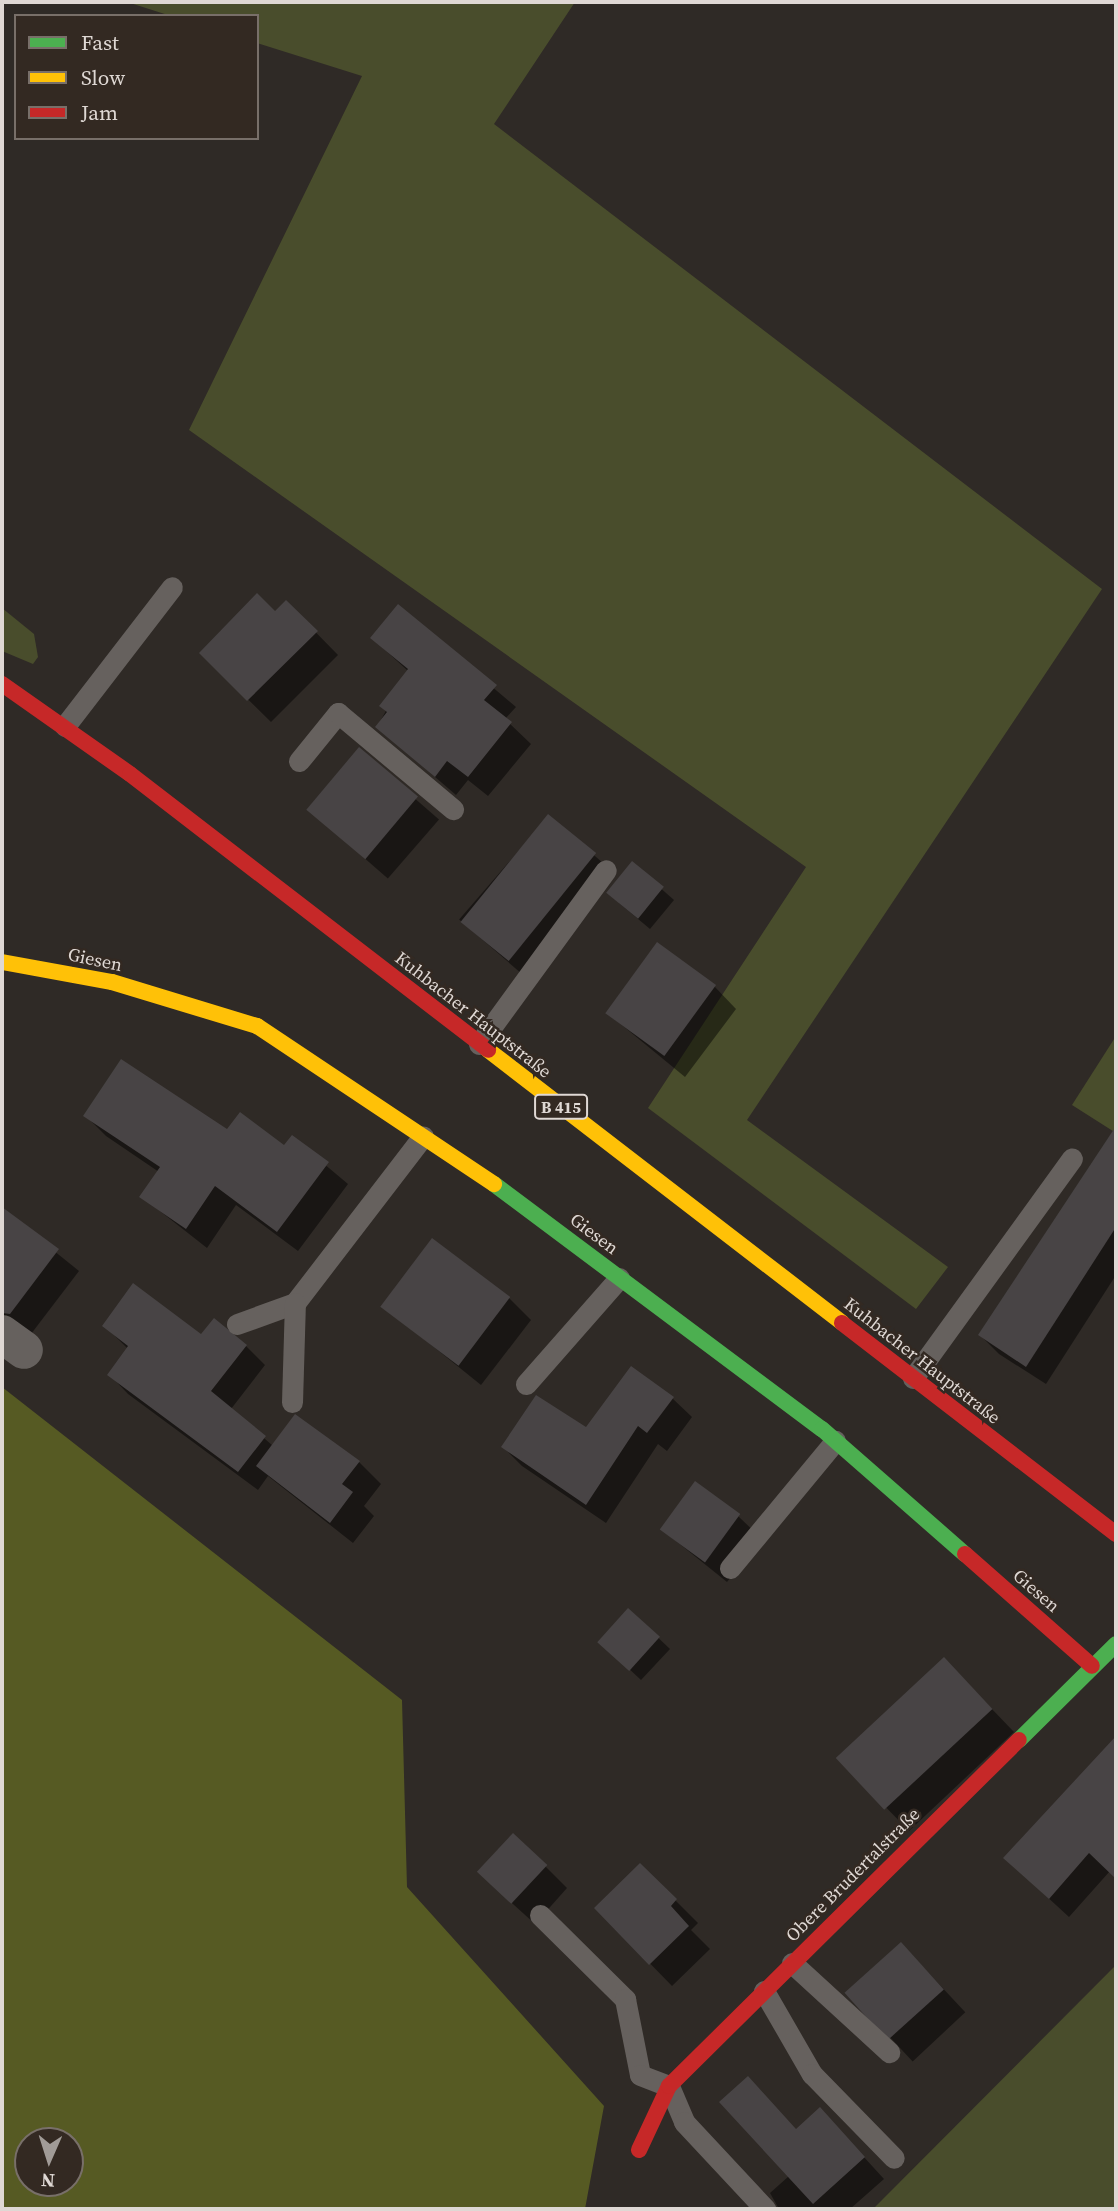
<!DOCTYPE html>
<html>
<head>
<meta charset="utf-8">
<style>
  body { margin:0 }
  #map { position:relative; width:1118px; height:2211px; overflow:hidden; background:#2f2a26; font-family:"Source Serif 4",serif }
  div>[style] { position:absolute }
  .green>* { inset:0; background:#494d2c }
  .forest>* { inset:0; background:#565a23 }
  .shadow>* { inset:0; background:#0007; transform-origin:0 0 }
  .building>* { inset:0; background:#484445; transform-origin:0 0 }
  .lane>* { height:21px; margin:-10.5px; padding:0 10.5px; transform-origin:10.5px; border-radius:10.5px; background:#66615e }
  .street>* { height:38px; margin:-19px; padding:0 19px; transform-origin:19px; border-radius:19px; background:#66615e }
  .fast>* { height:16px; margin:-8px; padding:0 8px; transform-origin:8px; border-radius:8px; background:#4caf50 }
  .slow>* { height:16px; margin:-8px; padding:0 8px; transform-origin:8px; border-radius:8px; background:#ffc107 }
  .jam>* { height:16px; margin:-8px; padding:0 8px; transform-origin:8px; border-radius:8px; background:#c62828 }
  span { translate:-50% -50%; white-space:nowrap; text-align:center; line-height:1.15; -webkit-text-stroke:5px #332922; paint-order:stroke }
  .shield-label span { padding:2px 5px; background:#332922; border:2px solid; border-radius:5px; -webkit-text-stroke-width:0 }
  .shield-label { font-size:16px; color:#dfd8d4; font-weight:700 }
  .street-label { font-size:18px; color:#dfd8d4 }
  .frame { position:absolute; inset:0; border:4px solid #dfd8d4; pointer-events:none }
  .legend { position:absolute; left:14px; top:14px; width:245px; height:126px; box-sizing:border-box; background:#332922; border:2px solid #786f69; margin:0; padding:9px 12px; list-style:none; font-size:21px; color:#dfd8d4 }
  .legend li { display:flex; align-items:center; gap:14px; height:35px }
  .legend b { width:35px; border:2px solid #786f69 }
  .north { position:absolute; left:14px; top:2127px; width:70px; height:70px; box-sizing:border-box; background:#332922; border:2px solid #786f69; border-radius:50%; rotate:183deg; font-size:19px; font-weight:700; line-height:28px; text-align:center; color:#dfd8d4 }
  .north::after { content:''; display:block; margin:auto; width:24px; height:32px; background:#a19b97; clip-path:polygon(50% 0,100% 100%,50% 72%,0 100%) }
</style>
</head>
<body>
<div id="map">
  <div class="green">
    <i style="clip-path:polygon(127px 2px,575px 2px,494px 124px,1102px 589px,747px 1120px,948px 1267px,916px 1309px,648px 1108px,806px 867px,189px 430px,362px 76px,257px 43px,257px 16px,171px 16px)"></i>
    <i style="clip-path:polygon(2px 608px,34px 634px,38px 657px,33px 664px,2px 651px)"></i>
    <i style="clip-path:polygon(1116px 1036px,1116px 1133px,1072px 1105px)"></i>
    <i style="clip-path:polygon(1116px 1965px,1116px 2209px,873px 2209px)"></i>
  </div>
  <div class="forest">
    <i style="clip-path:polygon(evenodd,2px 1387px,402px 1700px,407px 1887px,604px 2106px,585px 2209px,2px 2209px,2px 1387px,28px 2141px,70px 2141px,70px 2183px,28px 2183px,28px 2141px)"></i>
  </div>
  <div class="shadow">
    <i style="clip-path:polygon(286px 602px,338px 655px,271px 722px,201px 653px,275px 613px)"></i>
    <i style="clip-path:polygon(398px 607px,516px 707px,505px 719px,531px 744px,488px 796px,468px 780px,456px 795px,377px 727px,408px 671px,372px 638px)"></i>
    <i style="left:359px;top:750px;width:106px;height:78px;rotate:41deg"></i>
    <i style="left:549px;top:816px;width:86px;height:137px;rotate:41deg"></i>
    <i style="clip-path:polygon(632px 863px,674px 900px,650px 929px,619px 903px)"></i>
    <i style="clip-path:polygon(714px 986px,736px 1009px,685px 1077px,606px 1012px)"></i>
    <i style="clip-path:polygon(85px 1115px,228px 1131px,284px 1148px,292px 1137px,348px 1184px,298px 1251px,236px 1205px,207px 1248px,142px 1197px,159px 1172px,106px 1136px)"></i>
    <i style="clip-path:polygon(1104px 1148px,1116px 1156px,1116px 1275px,1046px 1384px,999px 1354px,980px 1335px)"></i>
    <i style="clip-path:polygon(2px 1209px,79px 1271px,31px 1334px,2px 1318px)"></i>
    <i style="clip-path:polygon(509px 1298px,531px 1320px,481px 1385px,383px 1306px)"></i>
    <i style="clip-path:polygon(104px 1325px,246px 1346px,265px 1365px,231px 1409px,273px 1446px,359px 1462px,381px 1484px,364px 1506px,374px 1516px,353px 1543px,268px 1476px,258px 1490px,128px 1394px,109px 1374px,128px 1349px)"></i>
    <i style="clip-path:polygon(672px 1398px,692px 1417px,667px 1451px,658px 1444px,606px 1523px,522px 1466px,503px 1447px,586px 1430px)"></i>
    <i style="clip-path:polygon(738px 1516px,761px 1538px,727px 1582px,661px 1529px)"></i>
    <i style="clip-path:polygon(629px 1610px,670px 1649px,641px 1680px,611px 1652px)"></i>
    <i style="clip-path:polygon(966px 1682px,1014px 1732px,909px 1831px,839px 1759px)"></i>
    <i style="clip-path:polygon(1116px 1737px,1116px 1877px,1110px 1871px,1069px 1917px,1005px 1858px)"></i>
    <i style="clip-path:polygon(640px 1865px,698px 1923px,691px 1930px,710px 1949px,672px 1986px,596px 1908px)"></i>
    <i style="clip-path:polygon(545px 1866px,567px 1888px,535px 1924px,502px 1894px)"></i>
    <i style="left:923px;top:1967px;width:62px;height:72px;rotate:47deg"></i>
    <i style="clip-path:polygon(820px 2109px,884px 2179px,850px 2209px,779px 2209px,770px 2193px,789px 2176px,797px 2130px)"></i>
  </div>
  <div class="building">
    <i style="clip-path:polygon(257px 593px,275px 611px,286px 600px,318px 631px,247px 701px,199px 653px)"></i>
    <i style="clip-path:polygon(398px 604px,497px 685px,484px 700px,512px 722px,468px 777px,447px 761px,435px 777px,375px 727px,387px 712px,379px 706px,408px 669px,370px 638px)"></i>
    <i style="left:359px;top:747px;width:77px;height:82px;rotate:40deg"></i>
    <i style="left:548px;top:814px;width:62px;height:139px;rotate:39deg"></i>
    <i style="left:632px;top:861px;width:41px;height:41px;rotate:39deg"></i>
    <i style="left:657px;top:942px;width:73px;height:88px;rotate:36deg"></i>
    <i style="clip-path:polygon(121px 1059px,227px 1129px,240px 1112px,284px 1145px,292px 1135px,329px 1162px,277px 1232px,215px 1186px,186px 1229px,139px 1197px,160px 1167px,83px 1116px)"></i>
    <i style="clip-path:polygon(1116px 1126px,1116px 1227px,1026px 1367px,978px 1335px)"></i>
    <i style="clip-path:polygon(2px 1207px,59px 1249px,10px 1314px,2px 1313px)"></i>
    <i style="left:432px;top:1238px;width:98px;height:86px;rotate:37deg"></i>
    <i style="clip-path:polygon(133px 1283px,201px 1334px,214px 1318px,247px 1345px,211px 1391px,266px 1436px,238px 1472px,107px 1375px,128px 1346px,102px 1326px)"></i>
    <i style="clip-path:polygon(631px 1366px,674px 1397px,647px 1433px,638px 1426px,586px 1505px,501px 1447px,536px 1395px,586px 1427px)"></i>
    <i style="clip-path:polygon(295px 1414px,360px 1461px,342px 1484px,353px 1492px,330px 1523px,256px 1466px)"></i>
    <i style="left:695px;top:1481px;width:56px;height:60px;rotate:36deg"></i>
    <i style="left:628px;top:1608px;width:43px;height:46px;rotate:42deg"></i>
    <i style="left:944px;top:1657px;width:71px;height:148px;rotate:47deg"></i>
    <i style="clip-path:polygon(1116px 1736px,1116px 1879px,1089px 1853px,1049px 1899px,1003px 1858px)"></i>
    <i style="left:513px;top:1833px;width:47px;height:53px;rotate:43deg"></i>
    <i style="clip-path:polygon(640px 1863px,677px 1899px,671px 1906px,689px 1926px,649px 1965px,594px 1908px)"></i>
    <i style="left:901px;top:1942px;width:64px;height:76px;rotate:48deg"></i>
    <i style="clip-path:polygon(748px 2076px,796px 2129px,820px 2107px,865px 2157px,813px 2204px,719px 2102px)"></i>
  </div>
  <div class="lane">
    <i style="left:65px;top:726px;width:175px;rotate:-52.4deg"></i>
    <i style="left:299px;top:761px;width:62px;rotate:-50.9deg"></i>
    <i style="left:338px;top:713px;width:150px;rotate:39.9deg"></i>
    <i style="left:479px;top:1044px;width:215px;rotate:-53.9deg"></i>
    <i style="left:237px;top:1324px;width:62px;rotate:-19.9deg"></i>
    <i style="left:295px;top:1303px;width:210px;rotate:-52.5deg"></i>
    <i style="left:913px;top:1378px;width:271px;rotate:-54.1deg"></i>
    <i style="left:526px;top:1384px;width:141px;rotate:-48.7deg"></i>
    <i style="left:292px;top:1402px;width:99px;rotate:-88.3deg"></i>
    <i style="left:730px;top:1568px;width:165px;rotate:-50.4deg"></i>
    <i style="left:540px;top:1915px;width:120px;rotate:44.7deg"></i>
    <i style="left:625px;top:1999px;width:77px;rotate:78.8deg"></i>
    <i style="left:640px;top:2075px;width:31px;rotate:21deg"></i>
    <i style="left:669px;top:2086px;width:39px;rotate:67deg"></i>
    <i style="left:684px;top:2122px;width:119px;rotate:47deg"></i>
    <i style="left:792px;top:1963px;width:132px;rotate:42.5deg"></i>
    <i style="left:764px;top:1991px;width:96px;rotate:60deg"></i>
    <i style="left:812px;top:2074px;width:117px;rotate:45.7deg"></i>
  </div>
  <div class="street">
    <i style="left:2px;top:1334px;width:27px;rotate:36deg"></i>
  </div>
  <div class="fast">
    <i style="left:494px;top:1184px;width:409px;rotate:36.8deg"></i>
    <i style="left:822px;top:1429px;width:190px;rotate:41.2deg"></i>
    <i style="left:1019px;top:1740px;width:136px;rotate:-44.7deg"></i>
  </div>
  <div class="slow">
    <i style="left:2px;top:962px;width:112px;rotate:10.3deg"></i>
    <i style="left:112px;top:982px;width:152px;rotate:16.9deg"></i>
    <i style="left:257px;top:1026px;width:285px;rotate:33.7deg"></i>
    <i style="left:488px;top:1050px;width:447px;rotate:37.6deg"></i>
  </div>
  <div class="jam">
    <i style="left:2px;top:684px;width:156px;rotate:35.1deg"></i>
    <i style="left:130px;top:774px;width:452px;rotate:37.6deg"></i>
    <i style="left:842px;top:1323px;width:346px;rotate:37.6deg"></i>
    <i style="left:965px;top:1554px;width:169px;rotate:41.4deg"></i>
    <i style="left:639px;top:2150px;width:71px;rotate:-64.9deg"></i>
    <i style="left:669px;top:2086px;width:492px;rotate:-44.7deg"></i>
  </div>
  <div class="shield-label">
    <span style="left:561px;top:1107px">B 415</span>
  </div>
  <div class="street-label">
    <span style="left:95px;top:960px;rotate:12deg">Giesen</span>
    <span style="left:473px;top:1015px;rotate:38deg">Kuhbacher Hauptstraße</span>
    <span style="left:594px;top:1234px;rotate:37deg">Giesen</span>
    <span style="left:922px;top:1361px;rotate:38deg">Kuhbacher Hauptstraße</span>
    <span style="left:1036px;top:1591px;rotate:41deg">Giesen</span>
    <span style="left:853px;top:1875px;rotate:-45deg">Obere Brudertalstraße</span>
  </div>
  <div class="frame"></div>
  <ul class="legend">
  <li><b style="height:9px;background:#4caf50"></b>Fast</li>
  <li><b style="height:9px;background:#ffc107"></b>Slow</li>
  <li><b style="height:9px;background:#c62828"></b>Jam</li>
  </ul>
  <div class="north">N</div>
</div>
</body>
</html>
